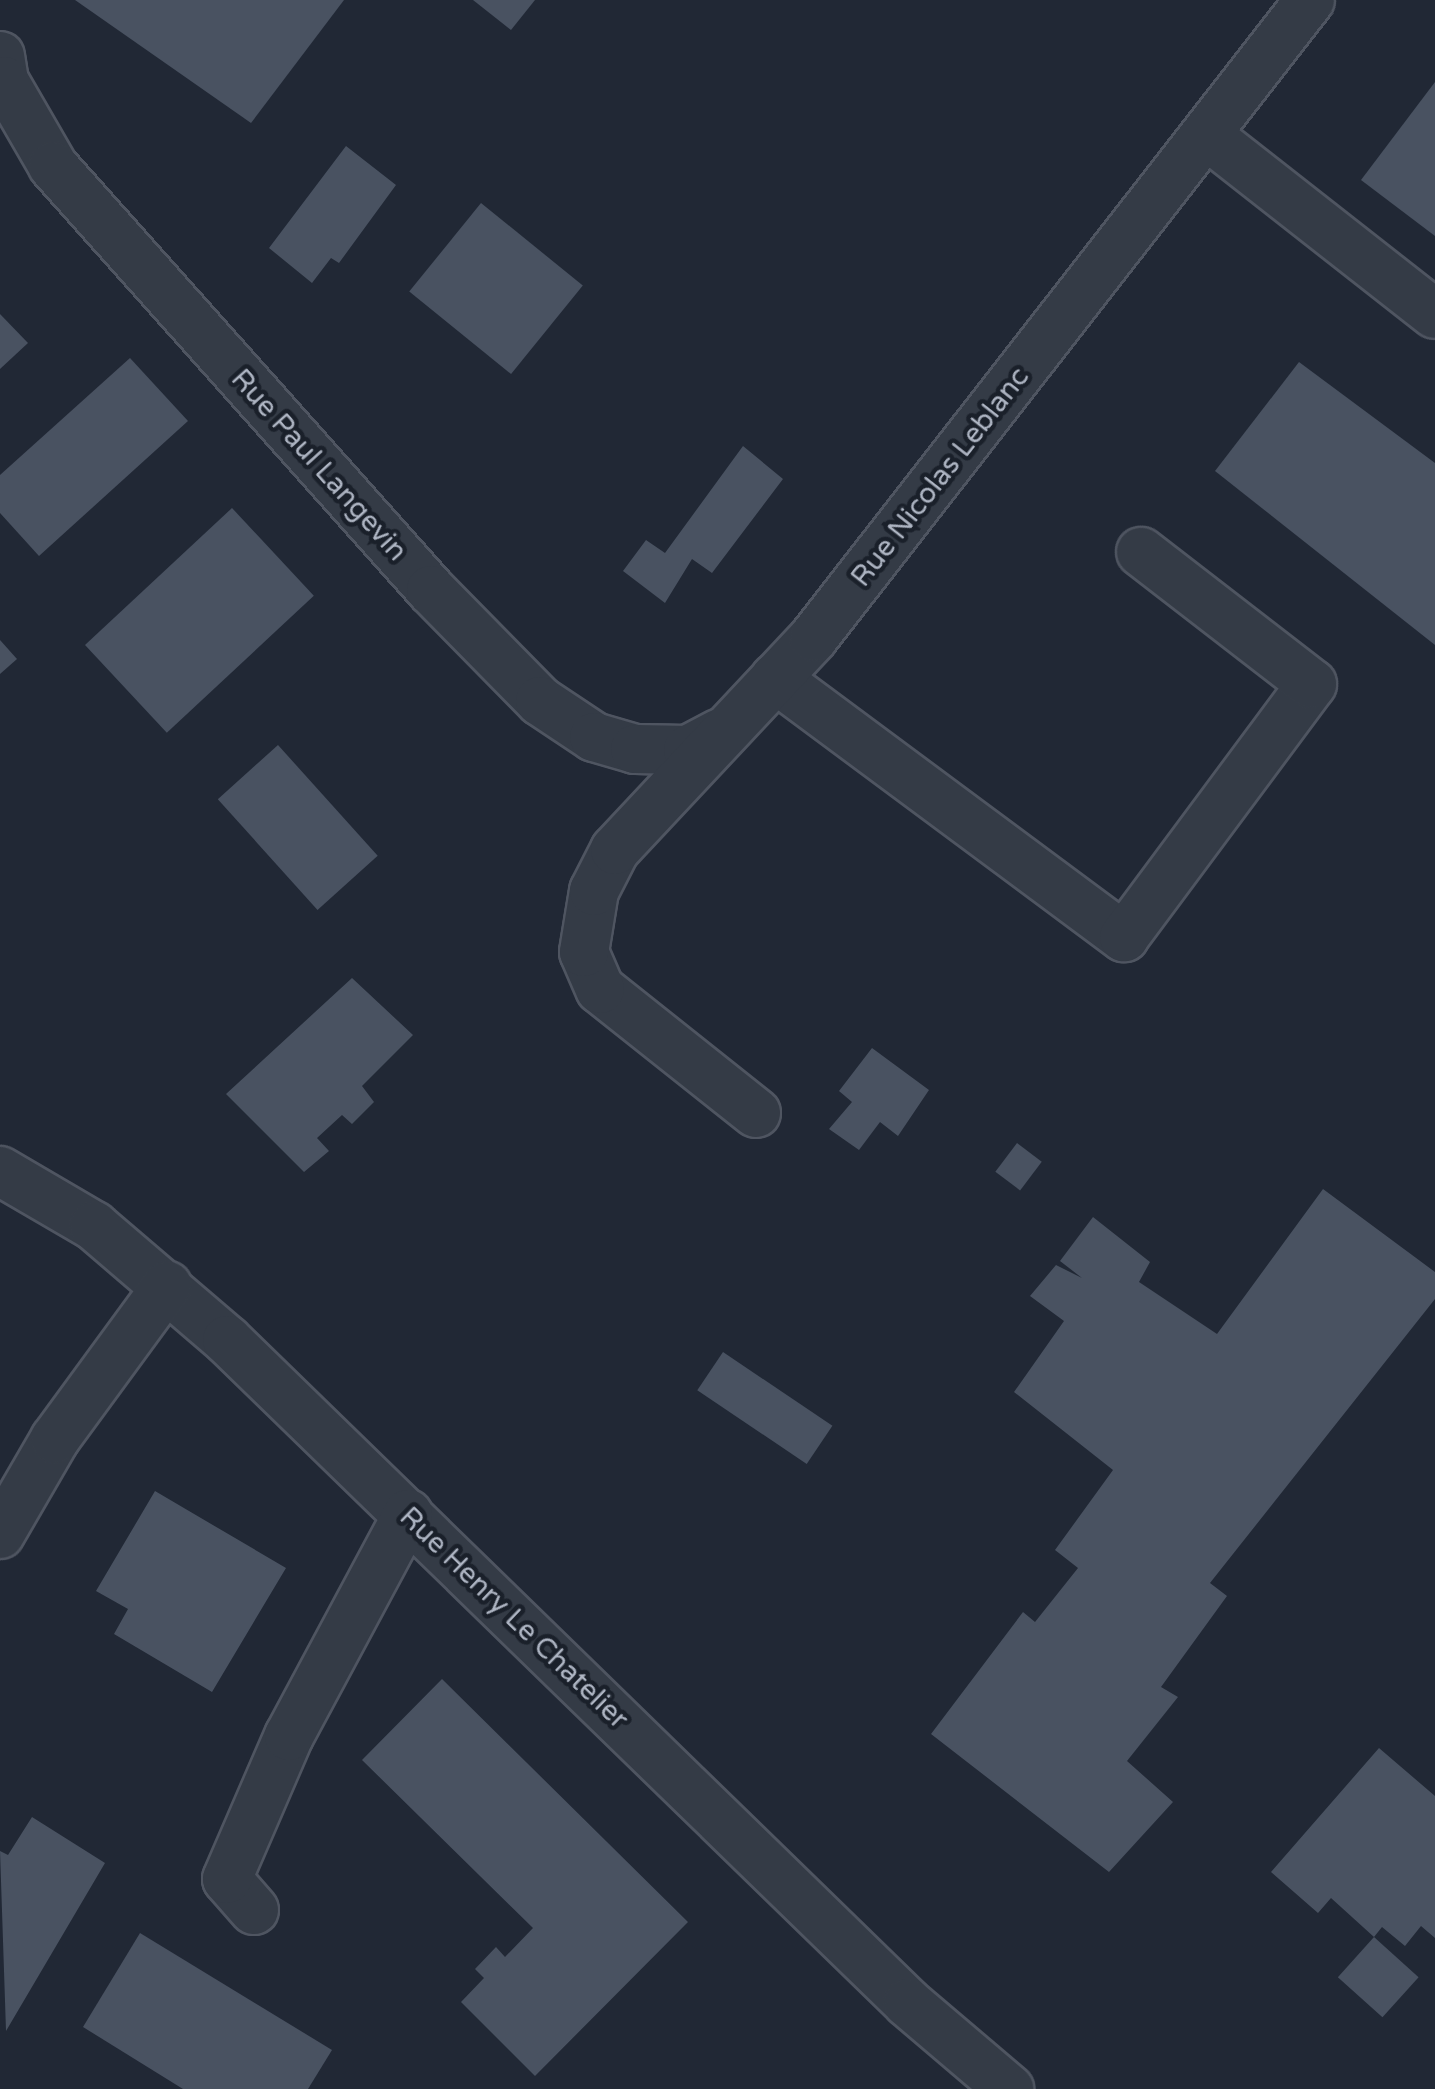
<!DOCTYPE html>
<html>
<head>
<meta charset="utf-8">
<style>
  body { margin:0 }
  #map { position:relative; width:1435px; height:2089px; overflow:hidden; background:#212835; font-family:"Varela Round",sans-serif }
  div>[style] { position:absolute }
  .building>* { inset:0; background:#495261; transform-origin:0 0 }
  .roads { filter:drop-shadow(2px 0 #4f5561) drop-shadow(-2px 0 #4f5561) drop-shadow(0 2px #4f5561) drop-shadow(0 -2px #4f5561) }
  .minor>* { height:48px; margin:-24px; padding:0 24px; transform-origin:24px; border-radius:24px; background:#343b46 }
  span { translate:-50% -50%; white-space:nowrap; text-align:center; line-height:1.15; -webkit-text-stroke:9px #1a202a; paint-order:stroke }
  .street-label { font-size:28px; color:#aeb5c3 }
</style>
</head>
<body>
<div id="map">
  <div class="building">
    <i style="clip-path:polygon(75px 0,344px 0,251px 123px)"></i>
    <i style="clip-path:polygon(473px 0,535px 0,511px 30px)"></i>
    <i style="clip-path:polygon(1435px 82px,1435px 236px,1361px 180px)"></i>
    <i style="clip-path:polygon(346px 146px,396px 185px,339px 263px,331px 258px,312px 283px,269px 248px)"></i>
    <i style="left:481px;top:203px;width:131px;height:114px;rotate:39deg"></i>
    <i style="clip-path:polygon(0 314px,28px 343px,0 369px)"></i>
    <i style="clip-path:polygon(130px 358px,188px 421px,39px 556px,0 513px,0 475px)"></i>
    <i style="clip-path:polygon(1299px 362px,1435px 463px,1435px 645px,1215px 471px)"></i>
    <i style="clip-path:polygon(743px 446px,783px 479px,712px 573px,692px 559px,665px 603px,623px 571px,646px 540px,665px 553px)"></i>
    <i style="left:232px;top:508px;width:120px;height:201px;rotate:47deg"></i>
    <i style="clip-path:polygon(0 640px,17px 659px,0 674px)"></i>
    <i style="left:278px;top:745px;width:149px;height:81px;rotate:48deg"></i>
    <i style="clip-path:polygon(352px 978px,413px 1035px,362px 1086px,374px 1102px,352px 1124px,342px 1115px,317px 1138px,329px 1151px,304px 1172px,226px 1094px)"></i>
    <i style="clip-path:polygon(872px 1048px,929px 1090px,898px 1136px,880px 1122px,859px 1150px,829px 1129px,852px 1102px,839px 1091px)"></i>
    <i style="left:1017px;top:1143px;width:31px;height:36px;rotate:37deg"></i>
    <i style="clip-path:polygon(1323px 1189px,1435px 1272px,1435px 1299px,1210px 1583px,1227px 1596px,1161px 1687px,1178px 1697px,1127px 1761px,1173px 1802px,1109px 1872px,931px 1734px,1023px 1612px,1035px 1622px,1078px 1568px,1055px 1550px,1113px 1470px,1014px 1392px,1064px 1321px,1030px 1296px,1056px 1265px,1082px 1278px,1060px 1261px,1093px 1217px,1150px 1262px,1139px 1282px,1217px 1334px)"></i>
    <i style="left:723px;top:1352px;width:132px;height:46px;rotate:34deg"></i>
    <i style="clip-path:polygon(155px 1491px,286px 1568px,212px 1692px,114px 1634px,128px 1609px,96px 1591px)"></i>
    <i style="clip-path:polygon(442px 1679px,688px 1922px,535px 2076px,461px 2002px,484px 1978px,475px 1969px,496px 1947px,505px 1957px,533px 1928px,362px 1760px)"></i>
    <i style="clip-path:polygon(1379px 1748px,1435px 1796px,1435px 1938px,1421px 1926px,1405px 1946px,1382px 1927px,1374px 1937px,1331px 1898px,1318px 1913px,1271px 1872px)"></i>
    <i style="clip-path:polygon(32px 1817px,105px 1863px,6px 2031px,0 1851px,8px 1855px)"></i>
    <i style="clip-path:polygon(140px 1933px,332px 2050px,308px 2089px,183px 2089px,83px 2027px)"></i>
    <i style="left:1374px;top:1937px;width:60px;height:54px;rotate:42deg"></i>
  </div>
  <div class="roads">
    <div class="minor">
      <i style="left:0;top:56px;width:25px;rotate:81deg"></i>
      <i style="left:4px;top:81px;width:98px;rotate:60deg"></i>
      <i style="left:53px;top:166px;width:568px;rotate:48.28deg"></i>
      <i style="left:431px;top:590px;width:156px;rotate:45.5deg"></i>
      <i style="left:540px;top:701px;width:65px;rotate:33.7deg"></i>
      <i style="left:594px;top:737px;width:43px;rotate:16.3deg"></i>
      <i style="left:635px;top:749px;width:53px;rotate:1.1deg"></i>
      <i style="left:688px;top:750px;width:36px;rotate:-28deg"></i>
      <i style="left:1208px;top:136px;width:288px;rotate:38.1deg"></i>
      <i style="left:775px;top:678px;width:435px;rotate:36.6deg"></i>
      <i style="left:1124px;top:937px;width:315px;rotate:-53.4deg"></i>
      <i style="left:1312px;top:684px;width:216px;rotate:-142.3deg"></i>
      <i style="left:756px;top:1113px;width:199px;rotate:-141.5deg"></i>
      <i style="left:600px;top:989px;width:40px;rotate:-113.4deg"></i>
      <i style="left:584px;top:952px;width:62px;rotate:-80.7deg"></i>
      <i style="left:594px;top:891px;width:46px;rotate:-62.9deg"></i>
      <i style="left:615px;top:850px;width:291px;rotate:-46.9deg"></i>
      <i style="left:814px;top:637px;width:807px;rotate:-52.09deg"></i>
      <i style="left:0;top:1171px;width:109px;rotate:30.3deg"></i>
      <i style="left:94px;top:1226px;width:175px;rotate:40.6deg"></i>
      <i style="left:227px;top:1340px;width:950px;rotate:44.23deg"></i>
      <i style="left:908px;top:2003px;width:133px;rotate:40.4deg"></i>
      <i style="left:0;top:1534px;width:110px;rotate:-59.9deg"></i>
      <i style="left:55px;top:1439px;width:190px;rotate:-53.8deg"></i>
      <i style="left:254px;top:1910px;width:41px;rotate:-131.1deg"></i>
      <i style="left:227px;top:1879px;width:156px;rotate:-66.6deg"></i>
      <i style="left:289px;top:1736px;width:252px;rotate:-61.8deg"></i>
    </div>
  </div>
  <div class="street-label">
    <span style="left:319px;top:465px;rotate:48deg">Rue Paul Langevin</span>
    <span style="left:940px;top:477px;rotate:-52deg">Rue Nicolas Leblanc</span>
    <span style="left:514px;top:1618px;rotate:44deg">Rue Henry Le Chatelier</span>
  </div>
</div>
</body>
</html>
